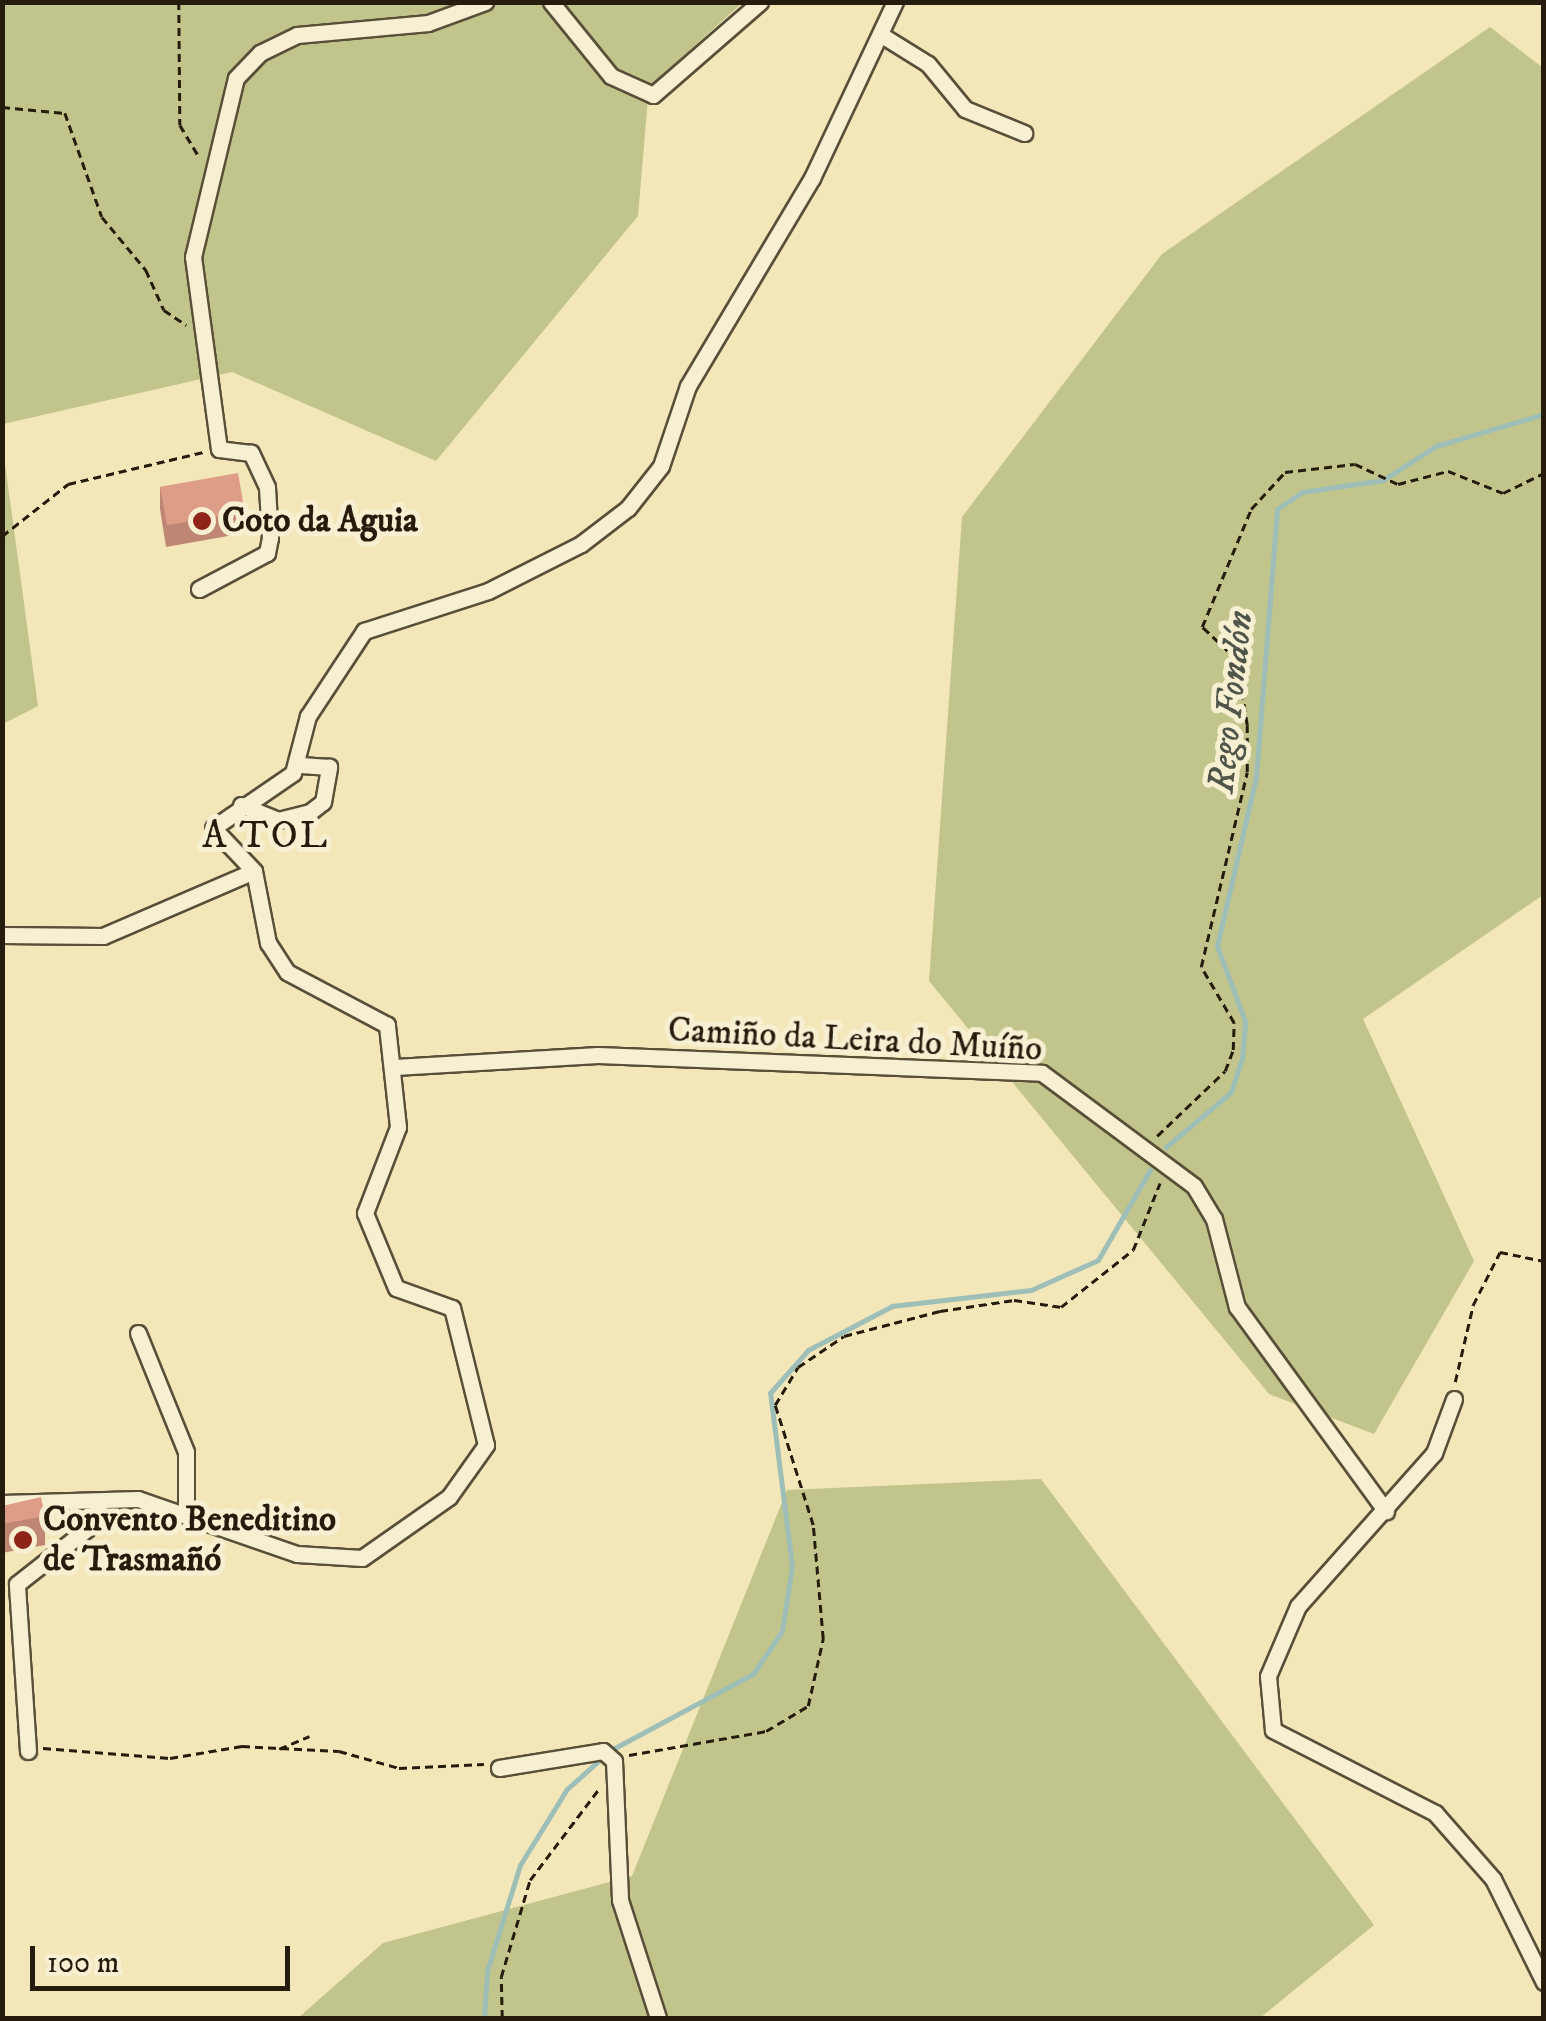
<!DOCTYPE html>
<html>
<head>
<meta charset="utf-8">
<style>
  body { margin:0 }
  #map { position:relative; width:1546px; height:2021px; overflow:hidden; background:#f3e7ba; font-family:"IM FELL DW Pica",serif }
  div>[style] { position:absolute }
  .green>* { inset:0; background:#c1c48b }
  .stream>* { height:5px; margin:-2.5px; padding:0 2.5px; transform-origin:2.5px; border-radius:2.5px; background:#9ebeb8 }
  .path>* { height:2.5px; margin-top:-1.25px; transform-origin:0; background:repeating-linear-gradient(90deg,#261c0e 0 8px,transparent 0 13px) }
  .roads { filter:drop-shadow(2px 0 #594f39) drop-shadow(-2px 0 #594f39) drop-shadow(0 2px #594f39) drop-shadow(0 -2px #594f39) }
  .minor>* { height:15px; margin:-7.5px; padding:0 7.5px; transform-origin:7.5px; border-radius:7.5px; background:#f7efd2 }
  .wall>* { inset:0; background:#bf8773 }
  .building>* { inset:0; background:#de9d86; transform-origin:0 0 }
  .dots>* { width:28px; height:28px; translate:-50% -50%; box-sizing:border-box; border:5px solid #f7efd2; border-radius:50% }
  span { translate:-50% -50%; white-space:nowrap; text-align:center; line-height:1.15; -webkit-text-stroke:10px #f7efd2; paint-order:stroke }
  .poi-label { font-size:35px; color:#261c0e; font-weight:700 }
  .left { translate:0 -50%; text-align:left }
  .street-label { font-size:35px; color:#261c0e }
  .water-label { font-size:38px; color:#50554a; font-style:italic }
  .neighbourhood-label { font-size:38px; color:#261c0e; letter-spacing:2.5px }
  .frame { position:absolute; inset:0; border:5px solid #261c0e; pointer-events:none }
  .scale { position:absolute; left:30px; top:1946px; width:260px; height:45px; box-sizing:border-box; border:5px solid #261c0e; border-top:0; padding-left:12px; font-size:30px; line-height:35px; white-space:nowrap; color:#261c0e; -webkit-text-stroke:8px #f7efd2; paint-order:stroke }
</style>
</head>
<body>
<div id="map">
  <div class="green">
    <i style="clip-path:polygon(2px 3px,742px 3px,649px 87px,638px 216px,436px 461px,232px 372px,3px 424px)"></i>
    <i style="clip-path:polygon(1490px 27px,1543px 68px,1543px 895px,1363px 1019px,1474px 1261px,1374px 1434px,1269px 1394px,929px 981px,962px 517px,1162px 254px)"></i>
    <i style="clip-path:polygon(3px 449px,38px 706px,3px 724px,2px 724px)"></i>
    <i style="clip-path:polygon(1041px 1479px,1374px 1925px,1260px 2018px,298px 2018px,383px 1943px,632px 1876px,787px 1490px)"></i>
  </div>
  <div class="stream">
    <i style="left:1166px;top:1147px;width:85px;rotate:-40.2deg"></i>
    <i style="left:1231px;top:1092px;width:35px;rotate:-72deg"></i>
    <i style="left:1242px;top:1059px;width:38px;rotate:-85deg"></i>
    <i style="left:1245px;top:1021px;width:80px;rotate:-110.5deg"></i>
    <i style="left:1217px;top:946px;width:173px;rotate:-77deg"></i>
    <i style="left:1256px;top:777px;width:269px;rotate:-85.5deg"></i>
    <i style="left:1277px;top:509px;width:30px;rotate:-34deg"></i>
    <i style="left:1302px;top:492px;width:82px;rotate:-8.4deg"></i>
    <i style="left:1383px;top:480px;width:63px;rotate:-32.7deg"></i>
    <i style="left:1436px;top:446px;width:113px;rotate:-16.5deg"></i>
    <i style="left:611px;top:1750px;width:161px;rotate:-28.2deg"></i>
    <i style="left:753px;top:1674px;width:52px;rotate:-56deg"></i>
    <i style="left:782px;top:1631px;width:66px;rotate:-81.3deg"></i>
    <i style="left:792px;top:1566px;width:174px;rotate:-97.2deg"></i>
    <i style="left:770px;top:1393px;width:57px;rotate:-48.5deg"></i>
    <i style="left:808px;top:1350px;width:95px;rotate:-27.6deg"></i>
    <i style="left:892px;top:1306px;width:140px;rotate:-6.6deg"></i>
    <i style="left:1031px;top:1290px;width:73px;rotate:-24.1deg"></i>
    <i style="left:1098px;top:1260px;width:104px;rotate:-60deg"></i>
    <i style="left:484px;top:2018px;width:47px;rotate:-86.3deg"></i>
    <i style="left:487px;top:1971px;width:111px;rotate:-72.7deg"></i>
    <i style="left:520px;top:1865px;width:89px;rotate:-58.3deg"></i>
    <i style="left:567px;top:1789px;width:50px;rotate:-41.7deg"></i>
  </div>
  <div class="path">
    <i style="left:179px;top:2px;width:123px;rotate:89.5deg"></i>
    <i style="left:180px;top:125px;width:35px;rotate:59deg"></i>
    <i style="left:2px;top:107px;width:63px;rotate:5.4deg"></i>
    <i style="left:65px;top:113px;width:110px;rotate:70.4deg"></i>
    <i style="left:102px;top:217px;width:69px;rotate:50.3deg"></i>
    <i style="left:146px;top:270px;width:44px;rotate:65.8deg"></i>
    <i style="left:164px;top:310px;width:27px;rotate:34deg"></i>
    <i style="left:2px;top:536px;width:84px;rotate:-38.2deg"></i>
    <i style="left:68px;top:484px;width:139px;rotate:-13.3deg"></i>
    <i style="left:1157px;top:1136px;width:94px;rotate:-43.7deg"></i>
    <i style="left:1225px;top:1071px;width:22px;rotate:-69deg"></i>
    <i style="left:1233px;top:1050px;width:27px;rotate:-88deg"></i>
    <i style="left:1234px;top:1023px;width:65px;rotate:-120.5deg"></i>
    <i style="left:1201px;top:967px;width:200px;rotate:-76.7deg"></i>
    <i style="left:1247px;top:772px;width:47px;rotate:-90deg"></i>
    <i style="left:1247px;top:725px;width:66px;rotate:-98.7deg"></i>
    <i style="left:1237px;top:660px;width:48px;rotate:-136.7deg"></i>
    <i style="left:1202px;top:627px;width:128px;rotate:-67.4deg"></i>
    <i style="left:1251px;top:509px;width:50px;rotate:-47.4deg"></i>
    <i style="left:1285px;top:472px;width:70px;rotate:-6.5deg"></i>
    <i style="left:1355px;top:464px;width:47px;rotate:24.9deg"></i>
    <i style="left:1398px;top:484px;width:52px;rotate:-14.6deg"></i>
    <i style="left:1448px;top:471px;width:59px;rotate:21.8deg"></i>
    <i style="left:1503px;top:493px;width:46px;rotate:-26deg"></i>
    <i style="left:1455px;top:1382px;width:79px;rotate:-76.8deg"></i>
    <i style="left:1473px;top:1305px;width:59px;rotate:-63deg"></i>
    <i style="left:1500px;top:1252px;width:45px;rotate:11.6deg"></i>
    <i style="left:43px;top:1748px;width:127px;rotate:4.5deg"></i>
    <i style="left:170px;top:1758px;width:73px;rotate:-9.5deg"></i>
    <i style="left:242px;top:1746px;width:97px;rotate:3deg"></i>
    <i style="left:339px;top:1751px;width:62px;rotate:15.8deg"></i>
    <i style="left:399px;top:1768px;width:85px;rotate:-2.7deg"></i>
    <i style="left:279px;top:1749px;width:33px;rotate:-23deg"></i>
    <i style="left:629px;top:1755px;width:139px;rotate:-9.9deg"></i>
    <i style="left:766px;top:1731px;width:49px;rotate:-30.8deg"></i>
    <i style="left:808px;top:1706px;width:69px;rotate:-77.4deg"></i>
    <i style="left:823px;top:1639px;width:114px;rotate:-95deg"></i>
    <i style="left:813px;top:1525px;width:126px;rotate:-107.6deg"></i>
    <i style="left:775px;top:1405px;width:44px;rotate:-58.8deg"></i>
    <i style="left:798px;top:1367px;width:55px;rotate:-34deg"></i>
    <i style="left:844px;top:1336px;width:99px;rotate:-14.6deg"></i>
    <i style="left:940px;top:1311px;width:75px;rotate:-8.5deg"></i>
    <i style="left:1014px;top:1300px;width:48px;rotate:8.5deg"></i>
    <i style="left:1061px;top:1307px;width:92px;rotate:-38.4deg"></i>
    <i style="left:1133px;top:1250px;width:72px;rotate:-68.1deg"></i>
    <i style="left:502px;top:2018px;width:41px;rotate:-91.4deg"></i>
    <i style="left:501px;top:1977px;width:101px;rotate:-73.4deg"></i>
    <i style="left:530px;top:1880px;width:113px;rotate:-52.9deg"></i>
  </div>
  <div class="roads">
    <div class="minor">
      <i style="left:551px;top:2px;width:95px;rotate:51deg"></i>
      <i style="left:611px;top:76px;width:46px;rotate:24.3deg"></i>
      <i style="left:653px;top:95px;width:142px;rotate:-41deg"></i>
      <i style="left:883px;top:36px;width:53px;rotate:31.9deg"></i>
      <i style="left:928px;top:64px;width:58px;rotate:50.6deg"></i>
      <i style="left:965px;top:109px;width:64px;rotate:22.1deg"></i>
      <i style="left:199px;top:589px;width:77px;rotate:-27.9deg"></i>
      <i style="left:267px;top:553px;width:15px;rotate:-79deg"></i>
      <i style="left:270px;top:538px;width:51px;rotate:-93.4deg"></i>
      <i style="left:267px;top:487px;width:38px;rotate:-115deg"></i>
      <i style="left:251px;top:453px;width:32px;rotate:-173deg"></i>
      <i style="left:219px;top:449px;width:194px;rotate:-97.7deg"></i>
      <i style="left:193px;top:257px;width:184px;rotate:-76.5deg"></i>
      <i style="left:236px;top:78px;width:35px;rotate:-46deg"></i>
      <i style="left:260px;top:53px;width:41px;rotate:-25.9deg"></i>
      <i style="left:297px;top:35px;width:132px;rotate:-5.2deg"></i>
      <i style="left:428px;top:23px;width:61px;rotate:-20.2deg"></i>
      <i style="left:241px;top:805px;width:40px;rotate:22deg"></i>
      <i style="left:278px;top:820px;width:33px;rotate:-14deg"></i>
      <i style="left:310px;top:812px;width:16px;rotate:-38deg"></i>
      <i style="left:323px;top:802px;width:36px;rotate:-80deg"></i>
      <i style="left:329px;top:767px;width:32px;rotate:-176deg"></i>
      <i style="left:2px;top:935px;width:101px;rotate:0.6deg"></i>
      <i style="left:103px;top:936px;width:164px;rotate:-23.3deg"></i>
      <i style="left:395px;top:1067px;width:203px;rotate:-3.4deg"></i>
      <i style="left:598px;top:1055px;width:444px;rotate:2.3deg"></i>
      <i style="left:1042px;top:1073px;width:189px;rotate:36.6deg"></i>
      <i style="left:1194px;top:1186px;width:39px;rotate:59deg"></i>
      <i style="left:1214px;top:1219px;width:91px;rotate:75.4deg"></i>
      <i style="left:1237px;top:1307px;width:253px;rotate:53.9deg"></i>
      <i style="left:138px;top:1333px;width:128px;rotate:68deg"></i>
      <i style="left:186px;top:1452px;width:64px;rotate:90deg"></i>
      <i style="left:1454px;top:1399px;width:58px;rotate:110.3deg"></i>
      <i style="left:1434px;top:1453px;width:205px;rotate:131.6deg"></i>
      <i style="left:1298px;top:1606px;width:76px;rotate:113.2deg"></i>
      <i style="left:1268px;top:1676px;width:54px;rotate:84.7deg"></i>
      <i style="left:1273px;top:1730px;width:182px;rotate:27.1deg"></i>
      <i style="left:1435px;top:1813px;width:88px;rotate:48.7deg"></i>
      <i style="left:1493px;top:1879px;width:115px;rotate:63.7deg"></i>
      <i style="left:2px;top:1503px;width:136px;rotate:-1.7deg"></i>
      <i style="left:138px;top:1499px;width:168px;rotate:19.1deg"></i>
      <i style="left:297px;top:1554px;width:65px;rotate:3.5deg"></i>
      <i style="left:362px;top:1558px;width:106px;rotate:-35deg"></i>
      <i style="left:449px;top:1497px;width:64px;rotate:-54.6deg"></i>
      <i style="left:486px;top:1445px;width:141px;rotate:-103.9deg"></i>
      <i style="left:452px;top:1308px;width:59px;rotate:-160.3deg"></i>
      <i style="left:396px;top:1288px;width:81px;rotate:-112.5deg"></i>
      <i style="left:365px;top:1213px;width:92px;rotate:-69deg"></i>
      <i style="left:398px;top:1127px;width:103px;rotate:-96.2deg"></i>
      <i style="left:387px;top:1025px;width:113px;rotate:-152.1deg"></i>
      <i style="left:287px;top:972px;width:35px;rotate:-123deg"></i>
      <i style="left:268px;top:943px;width:73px;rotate:-101deg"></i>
      <i style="left:254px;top:871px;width:59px;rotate:-133.6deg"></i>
      <i style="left:213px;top:828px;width:97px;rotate:-34.5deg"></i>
      <i style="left:293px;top:773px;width:59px;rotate:-75.3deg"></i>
      <i style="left:308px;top:716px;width:102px;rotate:-56.6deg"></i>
      <i style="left:364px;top:631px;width:130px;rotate:-17.9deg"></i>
      <i style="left:488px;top:591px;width:104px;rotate:-26.8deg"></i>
      <i style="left:581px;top:544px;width:59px;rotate:-37.5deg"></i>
      <i style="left:628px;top:508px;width:53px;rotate:-51.8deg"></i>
      <i style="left:661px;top:466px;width:84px;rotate:-71.4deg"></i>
      <i style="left:688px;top:386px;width:242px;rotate:-59.2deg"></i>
      <i style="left:812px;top:178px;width:195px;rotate:-64.8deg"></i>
      <i style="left:28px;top:1751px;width:167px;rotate:-93.8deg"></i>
      <i style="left:17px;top:1584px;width:89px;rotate:-38.2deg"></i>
      <i style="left:87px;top:1529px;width:31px;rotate:-63deg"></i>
      <i style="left:499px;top:1768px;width:105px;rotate:-9.3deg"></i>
      <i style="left:603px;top:1751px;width:15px;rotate:42deg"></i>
      <i style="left:614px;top:1761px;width:139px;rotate:87.5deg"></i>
      <i style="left:620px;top:1900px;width:124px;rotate:72.1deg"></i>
    </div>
  </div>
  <div class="wall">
    <i style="clip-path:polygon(160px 487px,245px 511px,245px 533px,166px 547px,160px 509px)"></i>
    <i style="clip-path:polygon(2px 1506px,45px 1516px,45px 1545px,2px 1553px)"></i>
  </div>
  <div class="building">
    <i style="left:238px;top:473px;width:39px;height:79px;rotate:80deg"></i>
    <i style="clip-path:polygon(41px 1497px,45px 1516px,2px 1524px,2px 1506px)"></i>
  </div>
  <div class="dots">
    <i style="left:202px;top:521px;background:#8f2418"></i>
    <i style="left:23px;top:1540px;background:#8f2418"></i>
  </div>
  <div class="poi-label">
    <span class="left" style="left:222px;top:521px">Coto da Aguia</span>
    <span class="left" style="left:43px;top:1540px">Convento Beneditino<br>de Trasmañó</span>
  </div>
  <div class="street-label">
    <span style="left:855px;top:1040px;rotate:3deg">Camiño da Leira do Muíño</span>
  </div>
  <div class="water-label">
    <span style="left:1232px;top:702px;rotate:-84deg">Rego Fondón</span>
  </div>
  <div class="neighbourhood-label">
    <span style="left:266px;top:837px">A TOL</span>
  </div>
  <div class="frame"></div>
  <div class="scale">100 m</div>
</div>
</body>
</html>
